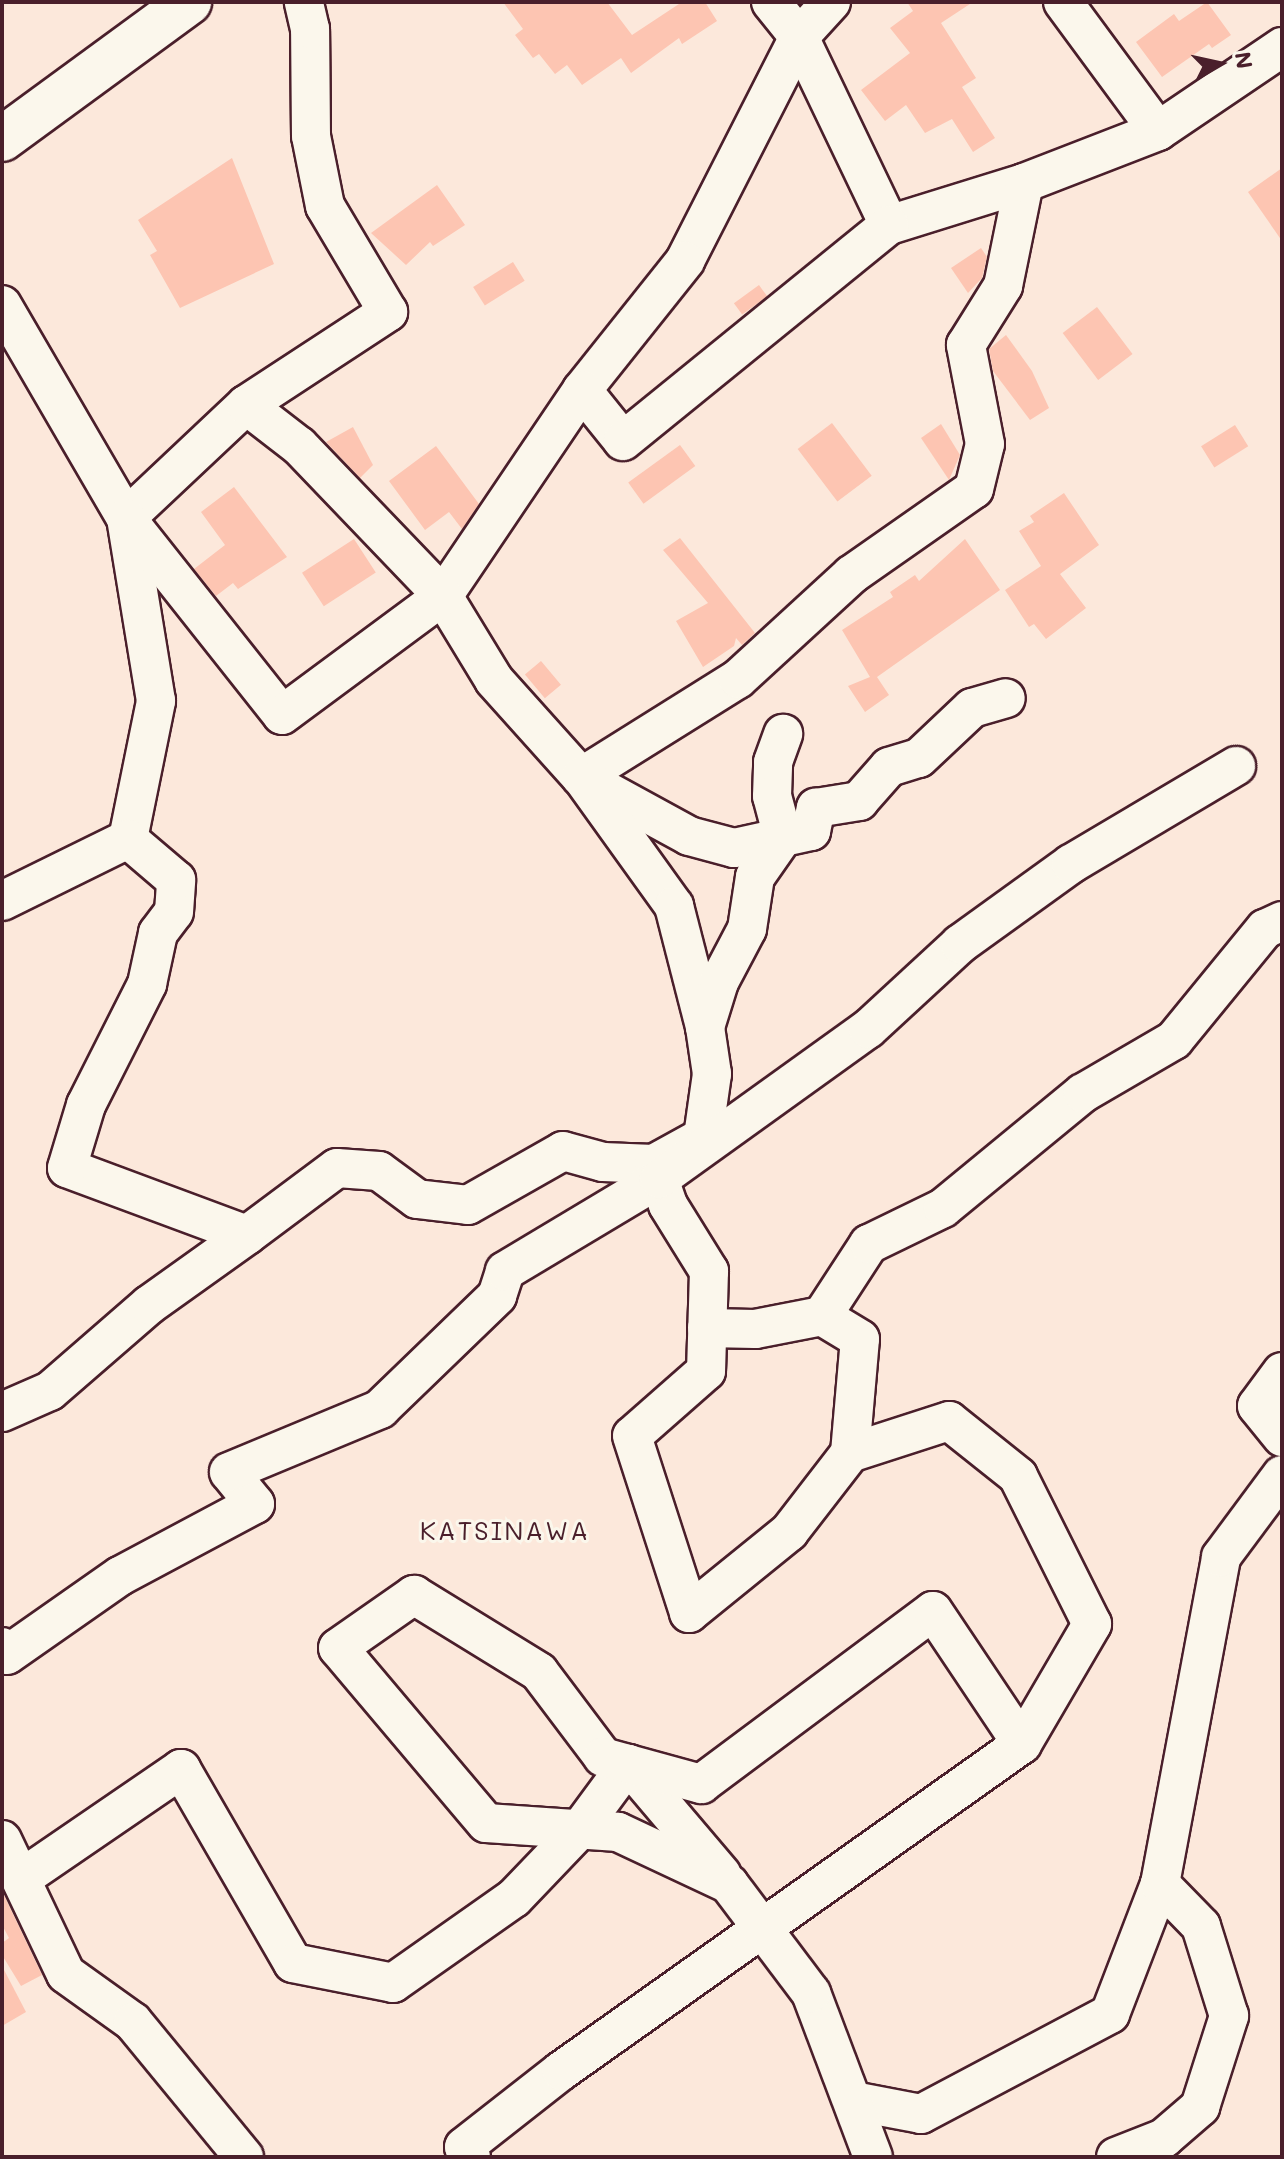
<!DOCTYPE html>
<html>
<head>
<meta charset="utf-8">
<style>
  body { margin:0 }
  #map { position:relative; width:1284px; height:2159px; overflow:hidden; background:#fce8db; font-family:Mali,sans-serif }
  div>[style] { position:absolute }
  .building>* { inset:0; background:#fdc5b2; transform-origin:0 0 }
  .roads { filter:drop-shadow(2px 0 #4a1f2b) drop-shadow(-2px 0 #4a1f2b) drop-shadow(0 2px #4a1f2b) drop-shadow(0 -2px #4a1f2b) }
  .minor>* { height:38px; margin:-19px; padding:0 19px; transform-origin:19px; border-radius:19px; background:#fbf7ec }
  .major>* { height:44px; margin:-22px; padding:0 22px; transform-origin:22px; border-radius:22px; background:#fbf7ec }
  span { translate:-50% -50%; white-space:nowrap; text-align:center; line-height:1.15; -webkit-text-stroke:6px #fbf7ec; paint-order:stroke }
  .quarter-label { font-size:26px; color:#4a1f2b; letter-spacing:2px }
  .frame { position:absolute; inset:0; border:4px solid #4a1f2b; pointer-events:none }
  .north { position:absolute; left:1180px; top:24px; width:80px; height:80px; -webkit-text-stroke:6px #fbf7ec; paint-order:stroke; rotate:81deg; font-size:22px; font-weight:700; line-height:32px; text-align:center; color:#4a1f2b }
  .north::after { content:''; display:block; margin:auto; width:28px; height:36px; background:#4a1f2b; clip-path:polygon(50% 0,100% 100%,50% 72%,0 100%) }
</style>
</head>
<body>
<div id="map">
  <div class="building">
    <i style="clip-path:polygon(503px 2px,607px 2px,632px 35px,682px 2px,705px 2px,717px 21px,682px 44px,679px 38px,631px 73px,621px 58px,582px 85px,567px 65px,555px 74px,539px 54px,533px 58px,515px 35px,523px 29px)"></i>
    <i style="clip-path:polygon(907px 2px,973px 2px,941px 23px,976px 78px,962px 87px,995px 138px,973px 152px,952px 119px,925px 133px,906px 105px,885px 121px,861px 90px,910px 53px,890px 28px,913px 11px)"></i>
    <i style="clip-path:polygon(1207px 2px,1231px 35px,1212px 48px,1209px 44px,1162px 77px,1136px 42px,1174px 14px,1179px 21px)"></i>
    <i style="clip-path:polygon(232px 158px,274px 264px,180px 308px,150px 255px,157px 251px,138px 220px)"></i>
    <i style="clip-path:polygon(1282px 168px,1282px 241px,1248px 192px)"></i>
    <i style="clip-path:polygon(437px 185px,465px 225px,433px 246px,430px 242px,406px 265px,371px 233px)"></i>
    <i style="clip-path:polygon(981px 248px,987px 257px,982px 278px,968px 293px,951px 268px)"></i>
    <i style="left:513px;top:262px;width:22px;height:47px;rotate:58deg"></i>
    <i style="left:759px;top:285px;width:14px;height:31px;rotate:54deg"></i>
    <i style="left:1097px;top:307px;width:59px;height:43px;rotate:53deg"></i>
    <i style="clip-path:polygon(1006px 335px,1032px 371px,1049px 408px,1030px 420px,993px 371px,989px 349px)"></i>
    <i style="left:832px;top:423px;width:66px;height:43px;rotate:53deg"></i>
    <i style="clip-path:polygon(941px 424px,960px 455px,949px 480px,921px 438px)"></i>
    <i style="left:1235px;top:425px;width:25px;height:40px;rotate:58deg"></i>
    <i style="clip-path:polygon(353px 427px,373px 465px,360px 478px,326px 442px)"></i>
    <i style="left:680px;top:445px;width:26px;height:64px;rotate:54deg"></i>
    <i style="clip-path:polygon(436px 446px,479px 504px,462px 529px,449px 512px,425px 530px,389px 481px)"></i>
    <i style="clip-path:polygon(234px 487px,287px 557px,238px 589px,233px 583px,216px 596px,194px 569px,225px 545px,201px 512px)"></i>
    <i style="clip-path:polygon(1064px 493px,1099px 545px,1060px 574px,1086px 608px,1046px 639px,1034px 624px,1029px 627px,1005px 590px,1041px 566px,1019px 531px,1034px 522px,1030px 516px)"></i>
    <i style="clip-path:polygon(680px 538px,755px 633px,742px 645px,736px 638px,734px 646px,703px 667px,676px 621px,708px 603px,663px 550px)"></i>
    <i style="left:354px;top:539px;width:40px;height:62px;rotate:57deg"></i>
    <i style="clip-path:polygon(965px 539px,1000px 590px,877px 677px,889px 695px,865px 712px,848px 686px,870px 677px,842px 630px,893px 597px,890px 592px,915px 575px,919px 581px)"></i>
    <i style="left:541px;top:661px;width:31px;height:21px;rotate:50deg"></i>
    <i style="clip-path:polygon(2px 1891px,42px 1975px,21px 1986px,2px 1955px,2px 1943px,9px 1938px,2px 1925px)"></i>
    <i style="clip-path:polygon(2px 1966px,26px 2012px,2px 2026px)"></i>
  </div>
  <div class="roads">
    <div class="minor">
      <i style="left:771px;top:2px;width:45px;rotate:51.3deg"></i>
      <i style="left:799px;top:37px;width:251px;rotate:117deg"></i>
      <i style="left:685px;top:261px;width:165px;rotate:128.6deg"></i>
      <i style="left:582px;top:390px;width:249px;rotate:124deg"></i>
      <i style="left:443px;top:596px;width:98px;rotate:58.7deg"></i>
      <i style="left:494px;top:680px;width:130px;rotate:48.1deg"></i>
      <i style="left:581px;top:777px;width:185px;rotate:-32deg"></i>
      <i style="left:738px;top:679px;width:154px;rotate:-42.6deg"></i>
      <i style="left:851px;top:575px;width:150px;rotate:-35deg"></i>
      <i style="left:974px;top:489px;width:46px;rotate:-76.3deg"></i>
      <i style="left:985px;top:444px;width:101px;rotate:-100.9deg"></i>
      <i style="left:966px;top:345px;width:70px;rotate:-57.9deg"></i>
      <i style="left:1003px;top:286px;width:105px;rotate:-78.5deg"></i>
      <i style="left:831px;top:2px;width:47px;rotate:132.4deg"></i>
      <i style="left:799px;top:37px;width:208px;rotate:64.4deg"></i>
      <i style="left:889px;top:225px;width:141px;rotate:-17.3deg"></i>
      <i style="left:1024px;top:183px;width:144px;rotate:-21.2deg"></i>
      <i style="left:1063px;top:2px;width:160px;rotate:53.6deg"></i>
      <i style="left:1158px;top:131px;width:150px;rotate:-34.1deg"></i>
      <i style="left:2px;top:305px;width:246px;rotate:59.8deg"></i>
      <i style="left:126px;top:518px;width:165px;rotate:-43.3deg"></i>
      <i style="left:582px;top:390px;width:65px;rotate:51.2deg"></i>
      <i style="left:623px;top:441px;width:343px;rotate:-39.1deg"></i>
      <i style="left:581px;top:777px;width:123px;rotate:28.6deg"></i>
      <i style="left:689px;top:836px;width:47px;rotate:14.9deg"></i>
      <i style="left:734px;top:848px;width:79px;rotate:-12.4deg"></i>
      <i style="left:811px;top:831px;width:24px;rotate:-78deg"></i>
      <i style="left:816px;top:808px;width:44px;rotate:-9.2deg"></i>
      <i style="left:859px;top:801px;width:45px;rotate:-48.6deg"></i>
      <i style="left:889px;top:767px;width:31px;rotate:-17deg"></i>
      <i style="left:919px;top:758px;width:73px;rotate:-43.3deg"></i>
      <i style="left:972px;top:708px;width:35px;rotate:-16deg"></i>
      <i style="left:585px;top:782px;width:153px;rotate:54.3deg"></i>
      <i style="left:674px;top:906px;width:125px;rotate:75.6deg"></i>
      <i style="left:128px;top:839px;width:141px;rotate:-78.5deg"></i>
      <i style="left:156px;top:701px;width:185px;rotate:-99.3deg"></i>
      <i style="left:126px;top:518px;width:251px;rotate:51.6deg"></i>
      <i style="left:282px;top:715px;width:200px;rotate:-36.5deg"></i>
      <i style="left:443px;top:596px;width:208px;rotate:-133.8deg"></i>
      <i style="left:299px;top:446px;width:67px;rotate:-142.3deg"></i>
      <i style="left:246px;top:405px;width:170px;rotate:-33.2deg"></i>
      <i style="left:388px;top:312px;width:123px;rotate:-120.7deg"></i>
      <i style="left:325px;top:206px;width:71px;rotate:-101.3deg"></i>
      <i style="left:311px;top:136px;width:107px;rotate:-90.5deg"></i>
      <i style="left:310px;top:29px;width:28px;rotate:-103deg"></i>
      <i style="left:2px;top:901px;width:140px;rotate:-26.2deg"></i>
      <i style="left:654px;top:1164px;width:43px;rotate:71.1deg"></i>
      <i style="left:668px;top:1205px;width:78px;rotate:58.2deg"></i>
      <i style="left:709px;top:1271px;width:100px;rotate:91.7deg"></i>
      <i style="left:706px;top:1371px;width:98px;rotate:138.7deg"></i>
      <i style="left:632px;top:1436px;width:186px;rotate:72.1deg"></i>
      <i style="left:689px;top:1613px;width:129px;rotate:-39deg"></i>
      <i style="left:789px;top:1532px;width:100px;rotate:-52.3deg"></i>
      <i style="left:850px;top:1453px;width:114px;rotate:-85deg"></i>
      <i style="left:860px;top:1339px;width:44px;rotate:-148.8deg"></i>
      <i style="left:822px;top:1316px;width:68px;rotate:169deg"></i>
      <i style="left:755px;top:1329px;width:48px;rotate:-178.8deg"></i>
      <i style="left:247px;top:1235px;width:112px;rotate:-36.7deg"></i>
      <i style="left:337px;top:1168px;width:42px;rotate:4.1deg"></i>
      <i style="left:379px;top:1171px;width:47px;rotate:36.4deg"></i>
      <i style="left:417px;top:1199px;width:51px;rotate:6.7deg"></i>
      <i style="left:468px;top:1205px;width:109px;rotate:-29.6deg"></i>
      <i style="left:563px;top:1151px;width:41px;rotate:15.4deg"></i>
      <i style="left:603px;top:1162px;width:51px;rotate:2.2deg"></i>
      <i style="left:654px;top:1164px;width:56px;rotate:-28.9deg"></i>
      <i style="left:703px;top:1137px;width:64px;rotate:-81.9deg"></i>
      <i style="left:712px;top:1074px;width:48px;rotate:-98.5deg"></i>
      <i style="left:705px;top:1027px;width:47px;rotate:-72.7deg"></i>
      <i style="left:719px;top:982px;width:60px;rotate:-62.2deg"></i>
      <i style="left:747px;top:929px;width:53px;rotate:-81.3deg"></i>
      <i style="left:755px;top:877px;width:49px;rotate:-55deg"></i>
      <i style="left:783px;top:837px;width:42px;rotate:-105deg"></i>
      <i style="left:772px;top:796px;width:34px;rotate:-88deg"></i>
      <i style="left:773px;top:762px;width:30px;rotate:-70deg"></i>
      <i style="left:822px;top:1316px;width:86px;rotate:-56.9deg"></i>
      <i style="left:869px;top:1244px;width:82px;rotate:-25.9deg"></i>
      <i style="left:943px;top:1208px;width:181px;rotate:-39.4deg"></i>
      <i style="left:1083px;top:1093px;width:105px;rotate:-30.2deg"></i>
      <i style="left:1174px;top:1040px;width:144px;rotate:-50.7deg"></i>
      <i style="left:1265px;top:929px;width:19px;rotate:-25deg"></i>
      <i style="left:1282px;top:1372px;width:42px;rotate:126.3deg"></i>
      <i style="left:1257px;top:1406px;width:40px;rotate:51deg"></i>
      <i style="left:2px;top:1412px;width:52px;rotate:-23.6deg"></i>
      <i style="left:50px;top:1391px;width:131px;rotate:-41deg"></i>
      <i style="left:149px;top:1305px;width:120px;rotate:-35.5deg"></i>
      <i style="left:247px;top:1235px;width:192px;rotate:-159.6deg"></i>
      <i style="left:67px;top:1168px;width:66px;rotate:-73.2deg"></i>
      <i style="left:86px;top:1105px;width:136px;rotate:-63.2deg"></i>
      <i style="left:147px;top:984px;width:52px;rotate:-77.8deg"></i>
      <i style="left:158px;top:933px;width:26px;rotate:-53deg"></i>
      <i style="left:174px;top:912px;width:32px;rotate:-86deg"></i>
      <i style="left:176px;top:880px;width:63px;rotate:-139.5deg"></i>
      <i style="left:2px;top:1647px;width:9px;rotate:58deg"></i>
      <i style="left:7px;top:1655px;width:138px;rotate:-35deg"></i>
      <i style="left:120px;top:1576px;width:153px;rotate:-28.1deg"></i>
      <i style="left:255px;top:1504px;width:41px;rotate:-129.1deg"></i>
      <i style="left:229px;top:1472px;width:164px;rotate:-22.6deg"></i>
      <i style="left:380px;top:1409px;width:163px;rotate:-44deg"></i>
      <i style="left:497px;top:1296px;width:26px;rotate:-72deg"></i>
      <i style="left:505px;top:1271px;width:179px;rotate:-30.9deg"></i>
      <i style="left:659px;top:1179px;width:257px;rotate:-35.7deg"></i>
      <i style="left:868px;top:1029px;width:125px;rotate:-42.7deg"></i>
      <i style="left:960px;top:944px;width:137px;rotate:-35.8deg"></i>
      <i style="left:1071px;top:864px;width:192px;rotate:-30.7deg"></i>
      <i style="left:2px;top:1840px;width:148px;rotate:64.5deg"></i>
      <i style="left:66px;top:1974px;width:82px;rotate:35.6deg"></i>
      <i style="left:133px;top:2022px;width:175px;rotate:50.6deg"></i>
      <i style="left:22px;top:1878px;width:193px;rotate:-34.4deg"></i>
      <i style="left:181px;top:1769px;width:224px;rotate:60deg"></i>
      <i style="left:293px;top:1963px;width:102px;rotate:11.3deg"></i>
      <i style="left:393px;top:1983px;width:148px;rotate:-35.1deg"></i>
      <i style="left:514px;top:1898px;width:95px;rotate:-46.3deg"></i>
      <i style="left:580px;top:1829px;width:81px;rotate:-53.6deg"></i>
      <i style="left:628px;top:1764px;width:145px;rotate:49.7deg"></i>
      <i style="left:853px;top:2101px;width:69px;rotate:10.8deg"></i>
      <i style="left:921px;top:2114px;width:214px;rotate:-27.9deg"></i>
      <i style="left:1110px;top:2014px;width:139px;rotate:-69deg"></i>
      <i style="left:1160px;top:1884px;width:333px;rotate:-79.4deg"></i>
      <i style="left:1221px;top:1557px;width:102px;rotate:-53.4deg"></i>
      <i style="left:471px;top:2157px;width:12px;rotate:-125deg"></i>
      <i style="left:464px;top:2147px;width:123px;rotate:-38.1deg"></i>
      <i style="left:561px;top:2071px;width:565px;rotate:-35.35deg"></i>
      <i style="left:1022px;top:1744px;width:139px;rotate:-59.7deg"></i>
      <i style="left:1092px;top:1624px;width:165px;rotate:-116.6deg"></i>
      <i style="left:1018px;top:1476px;width:88px;rotate:-141.4deg"></i>
      <i style="left:949px;top:1421px;width:104px;rotate:162.1deg"></i>
      <i style="left:873px;top:2157px;width:175px;rotate:-110.7deg"></i>
      <i style="left:811px;top:1993px;width:136px;rotate:-127deg"></i>
      <i style="left:729px;top:1884px;width:123px;rotate:-154.9deg"></i>
      <i style="left:618px;top:1832px;width:132px;rotate:-176.1deg"></i>
      <i style="left:486px;top:1823px;width:229px;rotate:-130.2deg"></i>
      <i style="left:338px;top:1648px;width:93px;rotate:-34.9deg"></i>
      <i style="left:414px;top:1595px;width:147px;rotate:31.6deg"></i>
      <i style="left:539px;top:1672px;width:106px;rotate:53deg"></i>
      <i style="left:603px;top:1757px;width:102px;rotate:15.4deg"></i>
      <i style="left:701px;top:1784px;width:289px;rotate:-36.7deg"></i>
      <i style="left:933px;top:1611px;width:160px;rotate:56.2deg"></i>
      <i style="left:1116px;top:2157px;width:52px;rotate:-21.6deg"></i>
      <i style="left:1164px;top:2138px;width:48px;rotate:-40.7deg"></i>
      <i style="left:1200px;top:2107px;width:96px;rotate:-72.3deg"></i>
      <i style="left:1229px;top:2016px;width:94px;rotate:-107.3deg"></i>
      <i style="left:1201px;top:1926px;width:59px;rotate:-134.3deg"></i>
    </div>
    <div class="major">
      <i style="left:2px;top:139px;width:232px;rotate:-36.2deg"></i>
    </div>
  </div>
  <div class="quarter-label">
    <span style="left:505px;top:1531px">KATSINAWA</span>
  </div>
  <div class="frame"></div>
  <div class="north">N</div>
</div>
</body>
</html>
